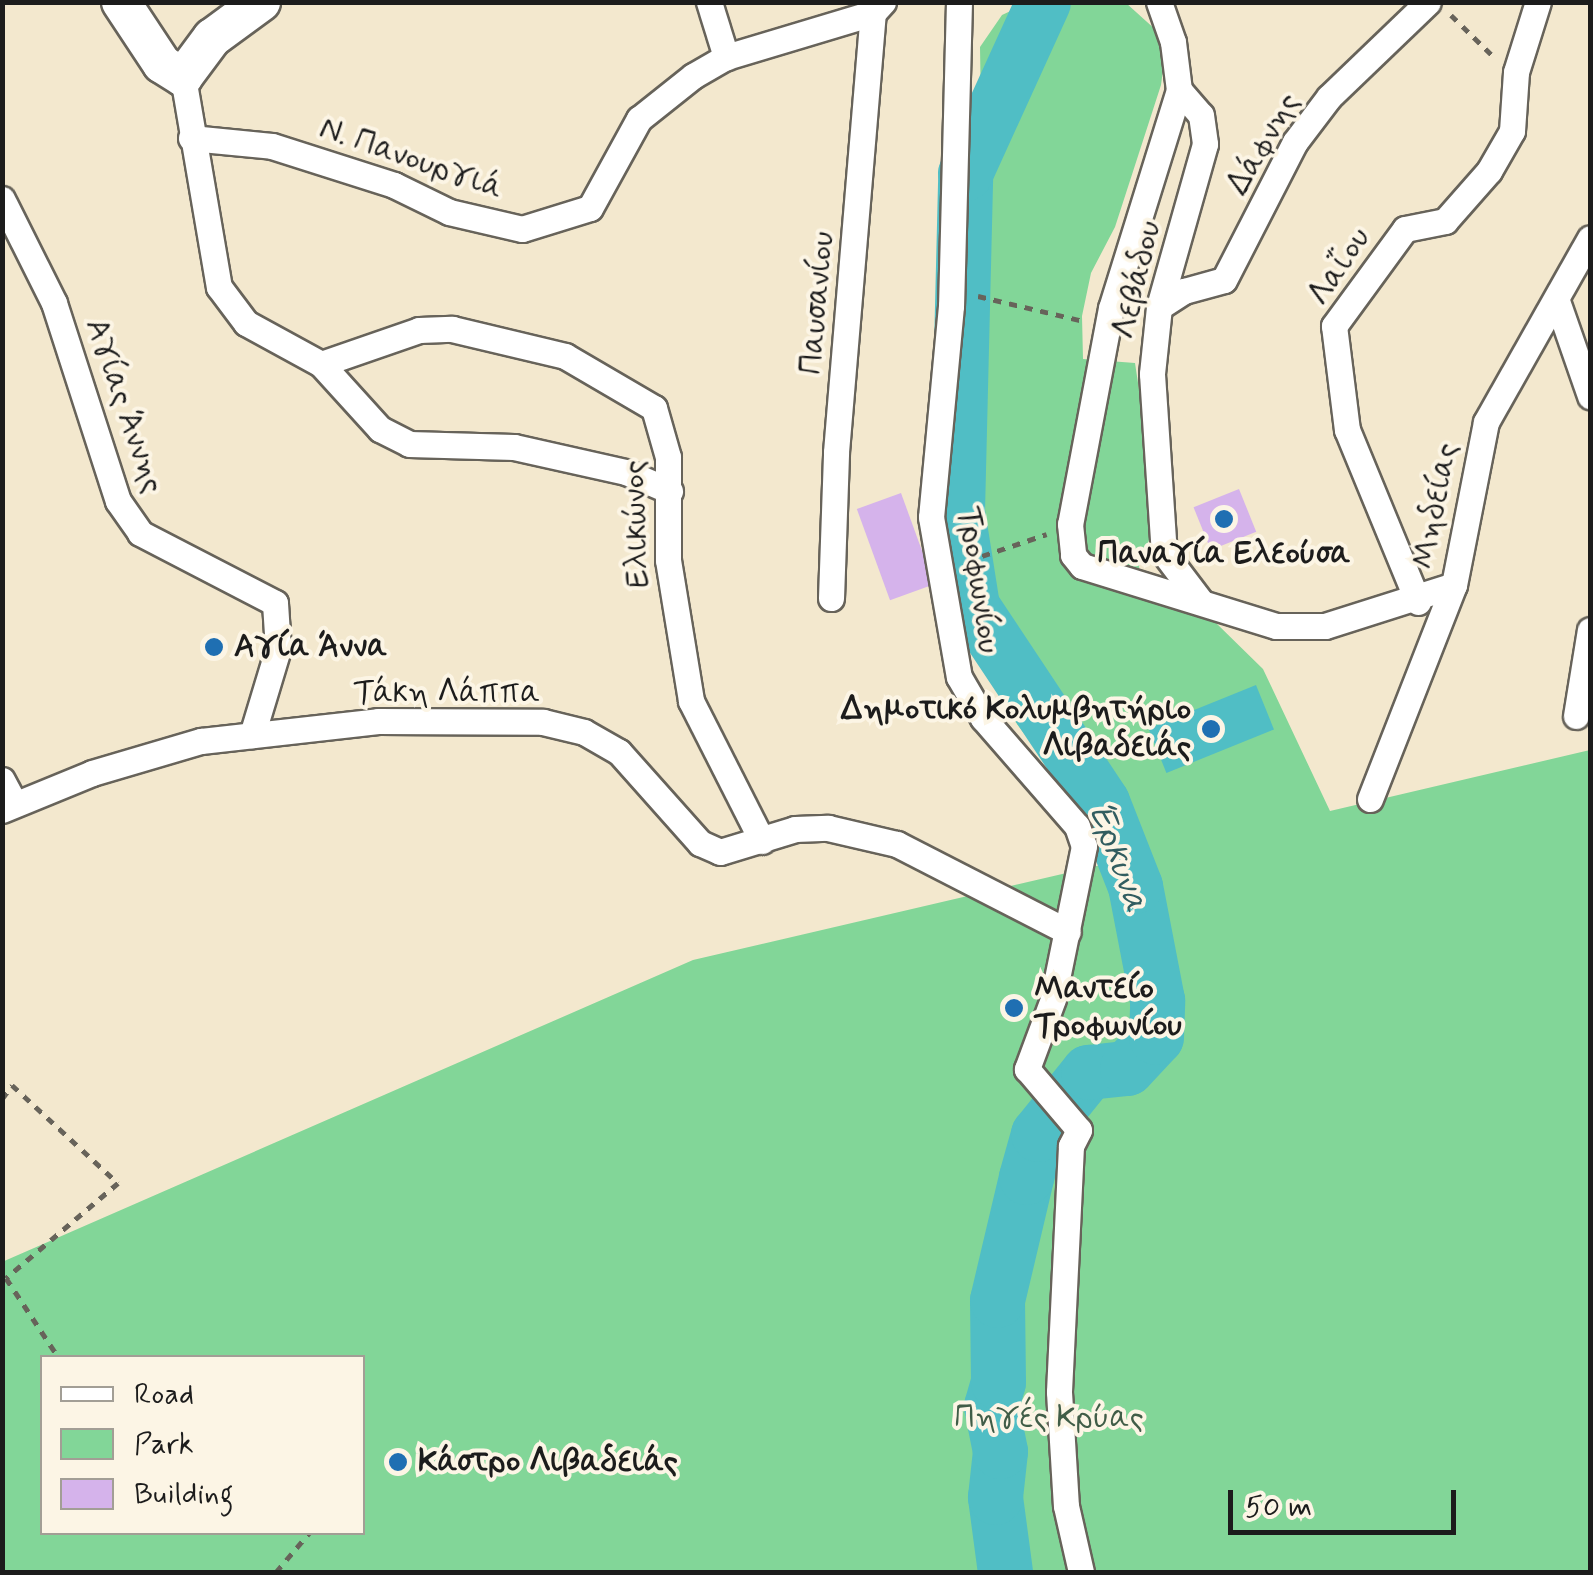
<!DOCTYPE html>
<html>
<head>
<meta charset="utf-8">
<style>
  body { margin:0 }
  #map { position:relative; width:1593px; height:1575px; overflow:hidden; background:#f3e8ce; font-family:Mynerve,sans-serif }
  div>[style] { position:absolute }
  .green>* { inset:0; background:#82d698 }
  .water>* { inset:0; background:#50bec5; transform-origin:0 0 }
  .river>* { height:55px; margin:-27.5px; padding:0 27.5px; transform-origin:27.5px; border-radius:27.5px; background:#50bec5 }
  .building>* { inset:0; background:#d5b3eb; transform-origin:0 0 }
  .path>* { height:5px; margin-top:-2.5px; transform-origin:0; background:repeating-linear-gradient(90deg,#67635a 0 8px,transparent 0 16px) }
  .roads { filter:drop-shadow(2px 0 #67635a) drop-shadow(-2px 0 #67635a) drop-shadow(0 2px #67635a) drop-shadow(0 -2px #67635a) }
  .street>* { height:25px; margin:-12.5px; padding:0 12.5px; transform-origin:12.5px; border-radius:12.5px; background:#fff }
  .secondary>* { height:38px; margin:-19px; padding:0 19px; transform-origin:19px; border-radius:19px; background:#fff }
  .dots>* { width:28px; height:28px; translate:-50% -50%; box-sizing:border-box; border:5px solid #fcf5e5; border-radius:50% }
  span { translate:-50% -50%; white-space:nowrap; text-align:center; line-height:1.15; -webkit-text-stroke:8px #fcf5e5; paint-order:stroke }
  .street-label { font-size:32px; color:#1c1c1c }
  .poi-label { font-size:32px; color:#1c1c1c; font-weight:700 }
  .left { translate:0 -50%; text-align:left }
  .right { translate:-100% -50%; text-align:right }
  .park-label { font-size:32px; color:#405d47 }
  .water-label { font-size:35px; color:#315d60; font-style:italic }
  .frame { position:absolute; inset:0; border:5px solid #1c1c1c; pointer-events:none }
  .legend { position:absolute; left:40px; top:1355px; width:325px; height:180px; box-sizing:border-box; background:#fcf5e5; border:2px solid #a29e95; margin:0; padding:12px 18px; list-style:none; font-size:30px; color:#1c1c1c }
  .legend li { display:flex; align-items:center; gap:20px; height:50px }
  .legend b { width:50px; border:2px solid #a29e95 }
  .scale { position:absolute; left:1228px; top:1490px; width:228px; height:45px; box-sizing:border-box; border:5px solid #1c1c1c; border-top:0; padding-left:12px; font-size:30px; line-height:35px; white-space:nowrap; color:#1c1c1c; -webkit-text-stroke:8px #fcf5e5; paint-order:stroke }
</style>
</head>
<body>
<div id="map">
  <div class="green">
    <i style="clip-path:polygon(evenodd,1030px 2px,1126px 3px,1167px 40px,1161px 85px,1115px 227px,1091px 273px,1082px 316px,1083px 359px,1135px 363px,1153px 482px,1151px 535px,1139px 566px,1143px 598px,1214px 621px,1263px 669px,1330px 811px,1590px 750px,1590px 1572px,3px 1572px,2px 1262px,693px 960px,1101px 865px,1094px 827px,1011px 716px,975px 652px,948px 526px,947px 477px,983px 239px,980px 47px,1002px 15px,1030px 2px,42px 1358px,362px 1358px,362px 1532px,42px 1532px,42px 1358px)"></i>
  </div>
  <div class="water">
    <i style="left:1256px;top:685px;width:48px;height:116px;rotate:68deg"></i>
  </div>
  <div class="river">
    <i style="left:1005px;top:1572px;width:76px;rotate:-97.6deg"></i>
    <i style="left:995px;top:1497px;width:46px;rotate:-83.8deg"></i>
    <i style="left:1000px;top:1451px;width:46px;rotate:-101.3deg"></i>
    <i style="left:991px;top:1406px;width:25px;rotate:-74deg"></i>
    <i style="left:998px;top:1382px;width:82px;rotate:-90.7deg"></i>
    <i style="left:997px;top:1300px;width:126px;rotate:-76.7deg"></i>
    <i style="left:1026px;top:1177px;width:45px;rotate:-74.4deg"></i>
    <i style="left:1038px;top:1134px;width:80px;rotate:-51.1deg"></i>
    <i style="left:1088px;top:1072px;width:39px;rotate:-6deg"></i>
    <i style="left:1127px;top:1068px;width:42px;rotate:-46.9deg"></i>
    <i style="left:1156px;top:1037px;width:37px;rotate:-88deg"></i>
    <i style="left:1157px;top:1000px;width:116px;rotate:-100.9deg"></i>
    <i style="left:1135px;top:886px;width:90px;rotate:-111.4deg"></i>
    <i style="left:1102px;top:802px;width:235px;rotate:-123.6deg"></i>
    <i style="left:972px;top:606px;width:96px;rotate:-99deg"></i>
    <i style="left:957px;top:511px;width:338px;rotate:-88.6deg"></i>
    <i style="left:965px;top:173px;width:188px;rotate:-65.5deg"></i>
  </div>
  <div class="building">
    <i style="left:1239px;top:489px;width:46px;height:49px;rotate:68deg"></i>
    <i style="left:901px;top:493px;width:97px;height:47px;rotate:70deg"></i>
  </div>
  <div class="path">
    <i style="left:1451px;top:15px;width:59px;rotate:44.3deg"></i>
    <i style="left:978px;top:296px;width:109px;rotate:13.3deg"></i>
    <i style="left:967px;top:561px;width:84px;rotate:-18.6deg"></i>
    <i style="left:2px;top:1099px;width:17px;rotate:-54deg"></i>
    <i style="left:12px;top:1085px;width:144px;rotate:42.8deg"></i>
    <i style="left:118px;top:1183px;width:147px;rotate:139.7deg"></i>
    <i style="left:6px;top:1278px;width:96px;rotate:56.5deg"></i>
    <i style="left:276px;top:1572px;width:52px;rotate:-49.6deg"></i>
  </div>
  <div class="roads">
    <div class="street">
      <i style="left:709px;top:2px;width:58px;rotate:72.8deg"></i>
      <i style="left:959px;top:2px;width:304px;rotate:91.5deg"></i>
      <i style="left:951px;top:306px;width:212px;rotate:95.4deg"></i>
      <i style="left:931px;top:517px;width:162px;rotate:80.1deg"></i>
      <i style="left:959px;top:677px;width:48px;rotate:59.7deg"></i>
      <i style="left:983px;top:718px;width:143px;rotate:49deg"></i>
      <i style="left:1077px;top:826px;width:21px;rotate:71deg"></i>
      <i style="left:1084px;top:846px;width:156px;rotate:101.5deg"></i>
      <i style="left:1053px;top:999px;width:75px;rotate:110.4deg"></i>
      <i style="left:1027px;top:1069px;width:80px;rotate:49.6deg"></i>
      <i style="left:1079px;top:1130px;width:18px;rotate:117deg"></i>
      <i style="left:1071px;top:1146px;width:246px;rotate:92.8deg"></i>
      <i style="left:1059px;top:1392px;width:114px;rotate:86.5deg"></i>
      <i style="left:1066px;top:1506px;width:68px;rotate:77.2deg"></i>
      <i style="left:1159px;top:2px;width:42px;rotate:70.7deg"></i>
      <i style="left:1173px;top:42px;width:48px;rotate:82.9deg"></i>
      <i style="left:1179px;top:90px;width:228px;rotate:107.3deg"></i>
      <i style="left:1111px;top:308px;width:220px;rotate:100.7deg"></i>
      <i style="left:1070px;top:524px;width:31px;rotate:84deg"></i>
      <i style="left:1073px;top:555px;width:14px;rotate:51deg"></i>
      <i style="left:1082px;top:566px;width:203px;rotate:17.2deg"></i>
      <i style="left:1276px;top:626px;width:49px"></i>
      <i style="left:1325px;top:626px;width:135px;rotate:-17.6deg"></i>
      <i style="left:183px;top:77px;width:213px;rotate:80.3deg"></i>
      <i style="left:219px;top:287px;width:45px;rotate:53.1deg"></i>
      <i style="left:246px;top:323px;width:85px;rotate:28.7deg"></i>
      <i style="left:321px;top:364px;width:104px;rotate:-19.1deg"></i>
      <i style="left:419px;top:330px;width:33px;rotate:-2deg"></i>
      <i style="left:452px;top:329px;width:116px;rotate:13.4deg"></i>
      <i style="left:565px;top:356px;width:103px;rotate:30.3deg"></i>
      <i style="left:654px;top:408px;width:51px;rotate:74.1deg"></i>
      <i style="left:668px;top:457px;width:103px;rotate:90deg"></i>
      <i style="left:668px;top:560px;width:143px;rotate:80.7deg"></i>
      <i style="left:691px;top:701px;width:157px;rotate:63.1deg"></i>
      <i style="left:1179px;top:90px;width:33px;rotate:49deg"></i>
      <i style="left:1201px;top:115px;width:29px;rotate:82deg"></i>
      <i style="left:1205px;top:144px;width:169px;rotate:105.8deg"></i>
      <i style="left:1159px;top:307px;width:67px;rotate:96deg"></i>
      <i style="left:1152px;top:374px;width:179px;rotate:86.2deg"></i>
      <i style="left:1164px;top:553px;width:61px;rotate:52.9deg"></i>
      <i style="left:191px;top:138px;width:81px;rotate:5.6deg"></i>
      <i style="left:272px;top:146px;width:128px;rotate:17.7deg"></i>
      <i style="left:394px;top:185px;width:61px;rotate:26.1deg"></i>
      <i style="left:449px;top:212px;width:75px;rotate:13.1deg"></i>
      <i style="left:522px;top:229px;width:71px;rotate:-17.2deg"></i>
      <i style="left:590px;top:208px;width:102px;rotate:-61.2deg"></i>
      <i style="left:639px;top:119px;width:69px;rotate:-38.5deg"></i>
      <i style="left:693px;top:76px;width:38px;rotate:-30deg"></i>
      <i style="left:726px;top:57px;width:153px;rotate:-16.7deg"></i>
      <i style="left:873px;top:13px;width:15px;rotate:-48deg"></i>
      <i style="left:2px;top:199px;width:116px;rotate:63.4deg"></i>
      <i style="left:54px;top:303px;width:208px;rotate:72.1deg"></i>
      <i style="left:118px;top:501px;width:39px;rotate:55deg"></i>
      <i style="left:140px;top:533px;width:152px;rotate:27.4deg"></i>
      <i style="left:275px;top:603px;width:46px;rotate:86.3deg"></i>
      <i style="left:278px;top:649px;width:90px;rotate:106.8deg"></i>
      <i style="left:1557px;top:301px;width:101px;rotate:70.8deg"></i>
      <i style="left:1159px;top:307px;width:30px;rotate:-33deg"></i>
      <i style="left:1184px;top:291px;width:41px;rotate:-15.4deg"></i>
      <i style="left:1224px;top:280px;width:155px;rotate:-62.8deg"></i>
      <i style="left:1295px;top:142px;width:56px;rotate:-52.9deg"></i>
      <i style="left:1329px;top:97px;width:137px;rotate:-43.8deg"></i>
      <i style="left:321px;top:364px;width:88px;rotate:47.8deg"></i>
      <i style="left:380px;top:429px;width:33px;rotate:27deg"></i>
      <i style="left:409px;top:444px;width:105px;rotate:1.6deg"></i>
      <i style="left:514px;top:447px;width:115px;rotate:12.6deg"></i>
      <i style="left:626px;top:472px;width:48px;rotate:23.4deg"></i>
      <i style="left:831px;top:598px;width:146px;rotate:-88deg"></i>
      <i style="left:836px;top:452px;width:441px;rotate:-85.2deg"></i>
      <i style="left:1418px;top:602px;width:186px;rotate:-112.4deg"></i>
      <i style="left:1347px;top:430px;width:105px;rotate:-97.1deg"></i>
      <i style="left:1334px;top:326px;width:120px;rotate:-53.8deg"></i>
      <i style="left:1405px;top:229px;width:41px;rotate:-11.3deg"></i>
      <i style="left:1445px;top:221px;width:67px;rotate:-48.7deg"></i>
      <i style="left:1489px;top:171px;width:46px;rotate:-60.1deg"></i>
      <i style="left:1512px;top:131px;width:59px;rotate:-86.1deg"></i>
      <i style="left:1516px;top:72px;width:73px;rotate:-72.6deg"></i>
      <i style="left:1576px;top:716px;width:87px;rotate:-80.8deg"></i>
      <i style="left:2px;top:780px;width:27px;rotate:62deg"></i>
      <i style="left:1370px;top:799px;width:230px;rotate:-68.6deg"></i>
      <i style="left:1454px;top:585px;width:166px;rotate:-78.9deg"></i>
      <i style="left:1486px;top:422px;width:211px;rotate:-60.5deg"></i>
      <i style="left:2px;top:810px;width:97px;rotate:-22.3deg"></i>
      <i style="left:92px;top:773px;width:114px;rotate:-16.4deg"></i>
      <i style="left:201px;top:741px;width:178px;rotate:-6.4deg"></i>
      <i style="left:378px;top:721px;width:165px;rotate:0.3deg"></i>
      <i style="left:543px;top:722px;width:42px;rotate:13.7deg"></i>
      <i style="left:584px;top:732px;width:40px;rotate:29.7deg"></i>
      <i style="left:619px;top:752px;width:122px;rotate:48.3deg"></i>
      <i style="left:700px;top:843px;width:22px;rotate:24deg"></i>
      <i style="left:720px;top:852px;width:78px;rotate:-17deg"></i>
      <i style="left:795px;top:829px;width:33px;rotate:-2deg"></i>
      <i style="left:828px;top:828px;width:71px;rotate:13.1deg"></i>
      <i style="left:897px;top:844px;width:192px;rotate:27.2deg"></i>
    </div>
    <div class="secondary">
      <i style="left:121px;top:2px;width:74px;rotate:56.5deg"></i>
      <i style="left:162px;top:64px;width:25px;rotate:32deg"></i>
      <i style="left:183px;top:77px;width:49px;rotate:-53.4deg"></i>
      <i style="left:212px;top:38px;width:61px;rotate:-36.3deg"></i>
    </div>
  </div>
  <div class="dots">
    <i style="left:1224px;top:519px;background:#1f6fb2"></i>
    <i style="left:214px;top:647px;background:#1f6fb2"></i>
    <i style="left:1211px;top:729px;background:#1f6fb2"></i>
    <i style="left:1014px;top:1008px;background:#1f6fb2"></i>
    <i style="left:398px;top:1462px;background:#1f6fb2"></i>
  </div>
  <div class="street-label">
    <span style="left:1264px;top:144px;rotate:-60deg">Δάφνης</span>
    <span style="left:411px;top:159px;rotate:19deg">Ν. Πανουργιά</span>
    <span style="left:1340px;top:267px;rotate:-57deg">Λαΐου</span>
    <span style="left:1138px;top:280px;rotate:-77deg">Λεβάδου</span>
    <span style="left:818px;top:303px;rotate:-85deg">Παυσανίου</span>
    <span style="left:124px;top:406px;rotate:71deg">Αγίας Άννης</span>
    <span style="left:1436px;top:506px;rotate:-79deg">Μηδείας</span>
    <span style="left:637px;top:524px;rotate:-92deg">Ελικώνος</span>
    <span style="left:978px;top:580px;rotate:82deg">Τροφωνίου</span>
    <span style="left:447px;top:693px">Τάκη Λάππα</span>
  </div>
  <div class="poi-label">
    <span style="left:1224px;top:554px">Παναγία Ελεούσα</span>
    <span class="left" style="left:234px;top:647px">Αγία Άννα</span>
    <span class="right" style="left:1191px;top:729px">Δημοτικό Κολυμβητήριο<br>Λιβαδειάς</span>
    <span class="left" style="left:1034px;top:1008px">Μαντείο<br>Τροφωνίου</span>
    <span class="left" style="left:418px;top:1462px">Κάστρο Λιβαδειάς</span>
  </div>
  <div class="park-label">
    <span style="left:1049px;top:1418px">Πηγές Κρύας</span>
  </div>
  <div class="water-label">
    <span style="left:1118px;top:857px;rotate:70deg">Έρκυνα</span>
  </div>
  <div class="frame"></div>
  <ul class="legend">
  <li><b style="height:12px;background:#fff"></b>Road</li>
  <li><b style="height:28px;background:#82d698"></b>Park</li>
  <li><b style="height:28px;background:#d5b3eb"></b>Building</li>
  </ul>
  <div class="scale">50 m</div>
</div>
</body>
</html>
